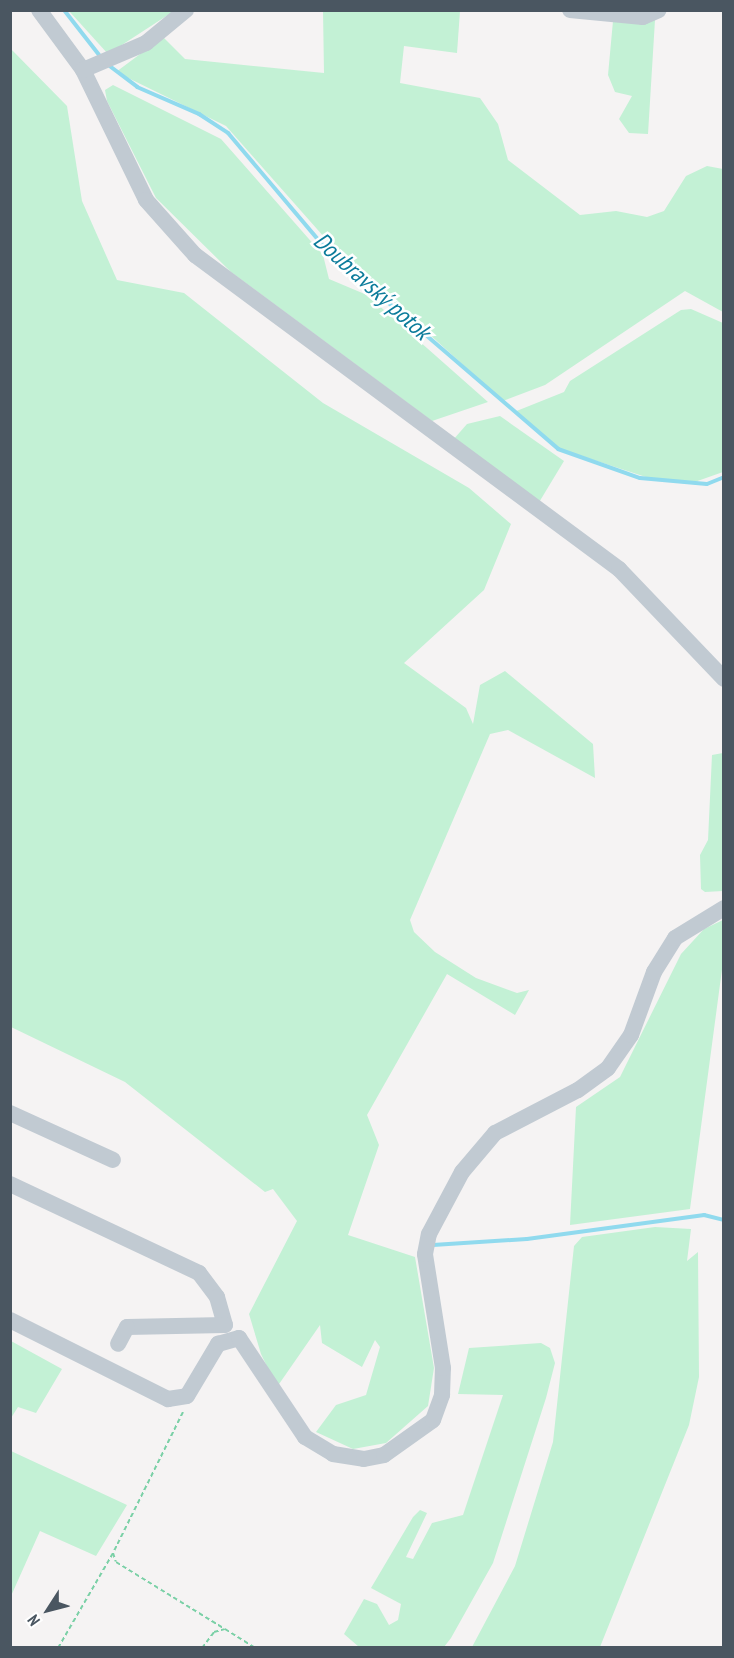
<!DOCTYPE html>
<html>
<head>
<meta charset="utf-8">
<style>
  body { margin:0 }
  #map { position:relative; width:734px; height:1658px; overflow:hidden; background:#f5f3f3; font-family:"PT Sans Narrow",sans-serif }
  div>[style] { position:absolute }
  .green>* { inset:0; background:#c3f1d5 }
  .stream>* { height:4px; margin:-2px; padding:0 2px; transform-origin:2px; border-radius:2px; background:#90daee }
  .path>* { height:2px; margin-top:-1px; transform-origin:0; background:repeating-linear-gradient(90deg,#7ad0a6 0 4.5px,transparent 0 7.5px) }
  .minor>* { height:16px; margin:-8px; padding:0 8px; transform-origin:8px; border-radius:8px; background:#c1cad2 }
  span { translate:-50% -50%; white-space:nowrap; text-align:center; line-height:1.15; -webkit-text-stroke:5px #fff; paint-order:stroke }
  .water-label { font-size:24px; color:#0c7c9b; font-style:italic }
  .frame { position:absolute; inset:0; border:12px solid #4a5661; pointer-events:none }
  .north { position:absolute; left:18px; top:1580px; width:60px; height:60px; -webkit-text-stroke:4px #fff; paint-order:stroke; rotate:234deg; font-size:16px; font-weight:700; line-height:24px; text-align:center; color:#4a5661 }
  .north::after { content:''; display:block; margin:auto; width:21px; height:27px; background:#4a5661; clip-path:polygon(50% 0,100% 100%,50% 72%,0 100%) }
</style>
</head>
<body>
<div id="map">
  <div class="green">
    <i style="clip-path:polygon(69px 11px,174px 11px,108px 54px)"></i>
    <i style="clip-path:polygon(323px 11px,460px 11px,457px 53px,404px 46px,400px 83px,480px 98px,498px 124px,508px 160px,580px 215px,616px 211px,647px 217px,664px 211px,686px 176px,707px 166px,723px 169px,723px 312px,685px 291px,545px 385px,503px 401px,332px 246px,226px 126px,116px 72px,163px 37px,185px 59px,324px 73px)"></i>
    <i style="clip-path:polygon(655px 20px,648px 134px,629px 133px,619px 119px,632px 96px,615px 92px,608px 75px,613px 21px)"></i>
    <i style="clip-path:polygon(11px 49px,67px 106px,82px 201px,117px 280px,184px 293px,323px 403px,469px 488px,511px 524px,484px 590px,404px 663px,466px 708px,473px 724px,480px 685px,505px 671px,593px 744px,595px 778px,508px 730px,490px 734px,410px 920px,414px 932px,435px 952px,476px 978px,517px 993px,529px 990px,515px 1015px,447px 974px,367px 1115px,379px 1145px,348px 1235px,415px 1257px,434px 1368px,428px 1406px,386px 1443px,353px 1449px,316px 1432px,336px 1405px,366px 1395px,380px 1347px,375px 1340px,362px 1367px,322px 1343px,320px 1325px,277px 1387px,261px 1354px,249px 1314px,297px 1221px,273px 1189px,265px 1192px,125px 1082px,11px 1027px)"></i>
    <i style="clip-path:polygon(113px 85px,221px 139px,323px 255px,329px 279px,367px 295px,488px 402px,432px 421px,231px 272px,156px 198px,107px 101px,105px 90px)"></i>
    <i style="clip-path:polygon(691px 309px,723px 323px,723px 472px,689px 484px,652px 479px,557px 448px,514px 412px,564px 392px,570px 381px,681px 310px)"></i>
    <i style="clip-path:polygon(500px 416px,564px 461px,538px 504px,453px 440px,467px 424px)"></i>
    <i style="clip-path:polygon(723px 753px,723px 891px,705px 892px,701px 889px,700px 855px,708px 840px,712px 755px)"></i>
    <i style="clip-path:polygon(723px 920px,723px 962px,690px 1209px,570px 1225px,576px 1107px,620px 1077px,681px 954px,704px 929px)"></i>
    <i style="clip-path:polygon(655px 1227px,691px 1229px,687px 1261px,698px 1252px,699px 1377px,689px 1425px,600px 1647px,472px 1647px,515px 1566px,553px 1442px,574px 1246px,582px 1237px)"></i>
    <i style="clip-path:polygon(11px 1341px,62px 1369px,36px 1413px,18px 1407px,11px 1418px)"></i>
    <i style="clip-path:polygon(541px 1343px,550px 1348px,555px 1363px,546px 1398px,493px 1563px,451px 1638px,444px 1647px,359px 1647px,344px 1634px,364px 1599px,377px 1604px,389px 1625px,398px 1620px,401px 1604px,371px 1588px,413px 1517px,420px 1510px,427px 1513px,406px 1557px,413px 1559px,432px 1523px,463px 1515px,503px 1395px,458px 1394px,469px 1348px)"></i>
    <i style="clip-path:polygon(11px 1451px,127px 1505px,96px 1556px,40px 1531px,11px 1596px)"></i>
  </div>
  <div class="stream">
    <i style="left:64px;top:10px;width:58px;rotate:52deg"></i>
    <i style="left:107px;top:64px;width:38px;rotate:37deg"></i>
    <i style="left:137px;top:87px;width:68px;rotate:23.5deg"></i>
    <i style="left:199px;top:114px;width:35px;rotate:33deg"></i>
    <i style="left:228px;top:133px;width:153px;rotate:49.8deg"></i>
    <i style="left:327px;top:250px;width:305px;rotate:40.7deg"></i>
    <i style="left:558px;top:449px;width:87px;rotate:19.5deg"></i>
    <i style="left:640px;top:478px;width:67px;rotate:5.1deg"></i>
    <i style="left:707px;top:484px;width:18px;rotate:-22deg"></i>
    <i style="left:433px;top:1245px;width:94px;rotate:-3.7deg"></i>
    <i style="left:527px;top:1239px;width:179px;rotate:-7.7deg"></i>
    <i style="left:704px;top:1215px;width:21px;rotate:14deg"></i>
  </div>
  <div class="path">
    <i style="left:183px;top:1412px;width:157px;rotate:116.4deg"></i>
    <i style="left:113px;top:1553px;width:9px;rotate:72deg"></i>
    <i style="left:116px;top:1562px;width:128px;rotate:31.6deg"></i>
    <i style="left:58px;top:1648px;width:110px;rotate:-59.9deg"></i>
    <i style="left:202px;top:1648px;width:20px;rotate:-53deg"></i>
    <i style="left:214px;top:1632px;width:11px;rotate:-15deg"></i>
    <i style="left:225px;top:1629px;width:36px;rotate:32deg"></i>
  </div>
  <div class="minor">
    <i style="left:39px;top:10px;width:74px;rotate:53.7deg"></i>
    <i style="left:83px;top:70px;width:144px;rotate:64.1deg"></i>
    <i style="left:146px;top:200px;width:74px;rotate:48.3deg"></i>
    <i style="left:195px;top:255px;width:528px;rotate:36.52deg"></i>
    <i style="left:619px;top:569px;width:152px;rotate:46.3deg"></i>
    <i style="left:570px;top:10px;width:73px;rotate:5.5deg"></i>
    <i style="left:643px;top:17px;width:17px;rotate:-24deg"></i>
    <i style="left:83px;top:70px;width:69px;rotate:-23.2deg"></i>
    <i style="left:146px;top:43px;width:52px;rotate:-39.5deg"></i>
    <i style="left:10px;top:1113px;width:113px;rotate:24.5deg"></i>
    <i style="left:10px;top:1184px;width:209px;rotate:25.2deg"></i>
    <i style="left:199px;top:1273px;width:30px;rotate:53deg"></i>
    <i style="left:217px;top:1297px;width:29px;rotate:74deg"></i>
    <i style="left:225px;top:1325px;width:98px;rotate:178.8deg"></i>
    <i style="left:127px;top:1327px;width:19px;rotate:118deg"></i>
    <i style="left:10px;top:1320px;width:177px;rotate:26.6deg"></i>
    <i style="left:168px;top:1399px;width:19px;rotate:-9deg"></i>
    <i style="left:187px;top:1396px;width:61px;rotate:-59.2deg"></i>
    <i style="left:218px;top:1344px;width:22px;rotate:-16deg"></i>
    <i style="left:239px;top:1338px;width:119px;rotate:56.3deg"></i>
    <i style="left:305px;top:1437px;width:33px;rotate:31deg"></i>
    <i style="left:333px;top:1454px;width:31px;rotate:9deg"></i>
    <i style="left:364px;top:1459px;width:20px;rotate:-11deg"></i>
    <i style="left:384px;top:1455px;width:60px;rotate:-35.5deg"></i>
    <i style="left:433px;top:1420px;width:27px;rotate:-70deg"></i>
    <i style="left:442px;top:1395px;width:27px;rotate:-88deg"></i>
    <i style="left:443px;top:1368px;width:115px;rotate:-99deg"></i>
    <i style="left:425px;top:1254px;width:20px;rotate:-79deg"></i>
    <i style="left:429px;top:1234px;width:70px;rotate:-62deg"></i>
    <i style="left:462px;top:1172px;width:51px;rotate:-49.8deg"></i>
    <i style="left:495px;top:1133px;width:93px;rotate:-27.4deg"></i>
    <i style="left:578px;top:1090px;width:37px;rotate:-36deg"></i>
    <i style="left:608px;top:1068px;width:40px;rotate:-55.1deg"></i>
    <i style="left:631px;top:1035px;width:67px;rotate:-69.9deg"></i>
    <i style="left:654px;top:972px;width:40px;rotate:-58deg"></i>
    <i style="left:675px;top:938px;width:57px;rotate:-31.5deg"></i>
  </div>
  <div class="water-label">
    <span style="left:372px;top:286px;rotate:42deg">Doubravský potok</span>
  </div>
  <div class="frame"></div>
  <div class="north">N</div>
</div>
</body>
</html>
